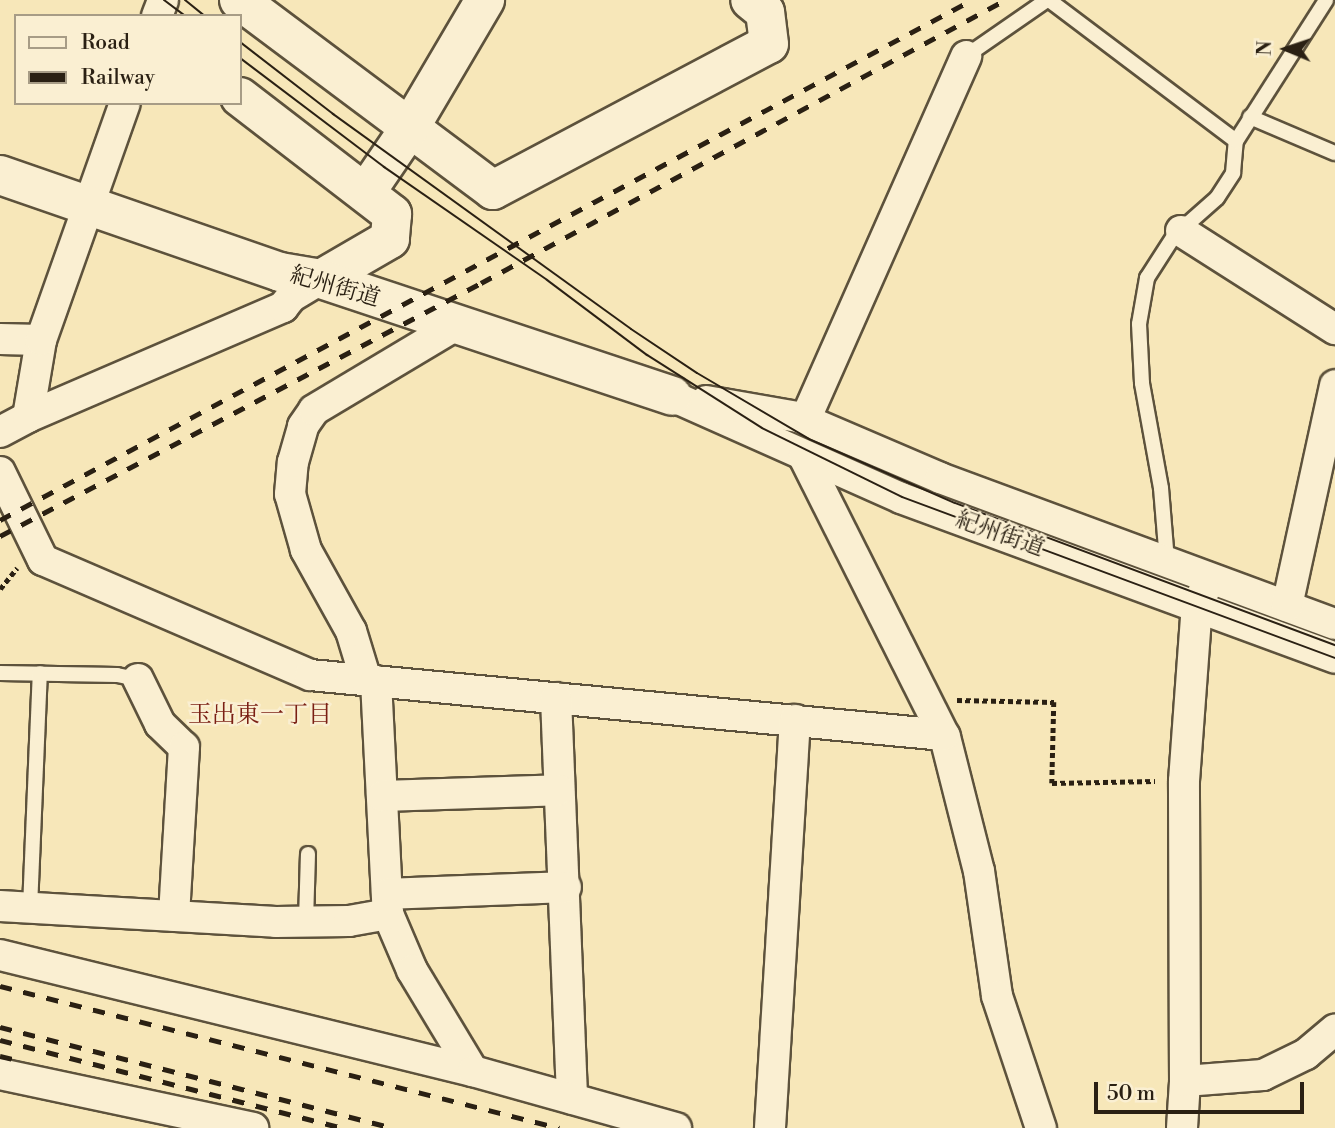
<!DOCTYPE html>
<html>
<head>
<meta charset="utf-8">
<style>
  body { margin:0 }
  #map { position:relative; width:1335px; height:1128px; overflow:hidden; background:#f7e7b9; font-family:"Libre Bodoni","Noto Serif JP",serif }
  div>[style] { position:absolute }
  .path>* { height:4.5px; margin-top:-2.25px; transform-origin:0; background:repeating-linear-gradient(90deg,#2a2013 0 5px,transparent 0 8.5px) }
  .roads { filter:drop-shadow(2px 0 #5d523c) drop-shadow(-2px 0 #5d523c) drop-shadow(0 2px #5d523c) drop-shadow(0 -2px #5d523c) }
  .lane>* { height:14px; margin:-7px; padding:0 7px; transform-origin:7px; border-radius:7px; background:#faefd2 }
  .street>* { height:30px; margin:-15px; padding:0 15px; transform-origin:15px; border-radius:15px; background:#faefd2 }
  .secondary>* { height:38px; margin:-19px; padding:0 19px; transform-origin:19px; border-radius:19px; background:#faefd2 }
  .tram>* { height:2px; margin:-1px; padding:0 1px; transform-origin:1px; border-radius:1px; background:#2a2013 }
  .rail>* { height:5px; margin-top:-2.5px; transform-origin:0; background:repeating-linear-gradient(90deg,#2a2013 0 12px,transparent 0 24px) }
  span { translate:-50% -50%; white-space:nowrap; text-align:center; line-height:1.15; -webkit-text-stroke:5px #faefd2; paint-order:stroke }
  .street-label { font-size:23px; color:#2a2013 }
  .neighbourhood-label { font-size:24px; color:#7a1f14 }
  .legend { position:absolute; left:14px; top:14px; width:228px; height:91px; box-sizing:border-box; background:#faefd2; border:2px solid #a79c86; margin:0; padding:9px 12px; list-style:none; font-size:21px; color:#2a2013 }
  .legend li { display:flex; align-items:center; gap:14px; height:35px }
  .legend b { width:35px; border:2px solid #a79c86 }
  .north { position:absolute; left:1251px; top:14px; width:70px; height:70px; -webkit-text-stroke:5px #faefd2; paint-order:stroke; rotate:272deg; font-size:19px; font-weight:700; line-height:28px; text-align:center; color:#2a2013 }
  .north::after { content:''; display:block; margin:auto; width:24px; height:32px; background:#2a2013; clip-path:polygon(50% 0,100% 100%,50% 72%,0 100%) }
  .scale { position:absolute; left:1094px; top:1082px; width:210px; height:32px; box-sizing:border-box; border:4px solid #2a2013; border-top:0; padding-left:9px; font-size:21px; line-height:24px; white-space:nowrap; color:#2a2013; -webkit-text-stroke:5px #faefd2; paint-order:stroke }
</style>
</head>
<body>
<div id="map">
  <div class="path">
    <i style="left:0;top:589px;width:27px;rotate:-51deg"></i>
    <i style="left:957px;top:700px;width:97px;rotate:1.2deg"></i>
    <i style="left:1054px;top:702px;width:81px;rotate:91.4deg"></i>
    <i style="left:1052px;top:783px;width:103px;rotate:-1.1deg"></i>
  </div>
  <div class="roads">
    <div class="lane">
      <i style="left:1049px;top:0;width:234px;rotate:37deg"></i>
      <i style="left:966px;top:56px;width:98px;rotate:-34.7deg"></i>
      <i style="left:1250px;top:117px;width:92px;rotate:23deg"></i>
      <i style="left:1167px;top:561px;width:73px;rotate:-94.7deg"></i>
      <i style="left:1161px;top:488px;width:107px;rotate:-100.3deg"></i>
      <i style="left:1142px;top:383px;width:59px;rotate:-92.9deg"></i>
      <i style="left:1139px;top:324px;width:47px;rotate:-80.1deg"></i>
      <i style="left:1147px;top:278px;width:50px;rotate:-57.3deg"></i>
      <i style="left:1174px;top:236px;width:57px;rotate:-41.5deg"></i>
      <i style="left:1217px;top:198px;width:30px;rotate:-57deg"></i>
      <i style="left:1233px;top:173px;width:32px;rotate:-85deg"></i>
      <i style="left:1236px;top:141px;width:167px;rotate:-57.4deg"></i>
      <i style="left:0;top:673px;width:117px;rotate:1deg"></i>
      <i style="left:117px;top:675px;width:21px;rotate:11deg"></i>
      <i style="left:30px;top:908px;width:235px;rotate:-87.6deg"></i>
      <i style="left:306px;top:921px;width:67px;rotate:-88.3deg"></i>
    </div>
    <div class="street">
      <i style="left:157px;top:16px;width:17px;rotate:-69deg"></i>
      <i style="left:1181px;top:231px;width:183px;rotate:32.5deg"></i>
      <i style="left:0;top:339px;width:41px;rotate:1.4deg"></i>
      <i style="left:672px;top:396px;width:251px;rotate:24deg"></i>
      <i style="left:901px;top:498px;width:463px;rotate:20.2deg"></i>
      <i style="left:706px;top:401px;width:93px;rotate:9.9deg"></i>
      <i style="left:798px;top:417px;width:155px;rotate:23.2deg"></i>
      <i style="left:940px;top:478px;width:421px;rotate:20.3deg"></i>
      <i style="left:28px;top:417px;width:78px;rotate:-80.4deg"></i>
      <i style="left:41px;top:340px;width:251px;rotate:-70.5deg"></i>
      <i style="left:805px;top:420px;width:398px;rotate:-66.1deg"></i>
      <i style="left:0;top:432px;width:32px;rotate:-28deg"></i>
      <i style="left:28px;top:417px;width:278px;rotate:-23.3deg"></i>
      <i style="left:283px;top:307px;width:13px;rotate:-51deg"></i>
      <i style="left:291px;top:297px;width:35px;rotate:-31deg"></i>
      <i style="left:804px;top:457px;width:313px;rotate:63.3deg"></i>
      <i style="left:945px;top:737px;width:138px;rotate:75.8deg"></i>
      <i style="left:979px;top:871px;width:126px;rotate:81.8deg"></i>
      <i style="left:997px;top:996px;width:139px;rotate:71.6deg"></i>
      <i style="left:0;top:472px;width:98px;rotate:64deg"></i>
      <i style="left:43px;top:560px;width:291px;rotate:23.3deg"></i>
      <i style="left:310px;top:675px;width:637px;rotate:5.41deg"></i>
      <i style="left:1287px;top:606px;width:226px;rotate:-77.7deg"></i>
      <i style="left:138px;top:679px;width:50px;rotate:63.9deg"></i>
      <i style="left:160px;top:724px;width:33px;rotate:44deg"></i>
      <i style="left:184px;top:747px;width:169px;rotate:93.4deg"></i>
      <i style="left:366px;top:680px;width:51px;rotate:-107deg"></i>
      <i style="left:351px;top:631px;width:93px;rotate:-119.1deg"></i>
      <i style="left:306px;top:550px;width:58px;rotate:-105.9deg"></i>
      <i style="left:290px;top:494px;width:32px;rotate:-85deg"></i>
      <i style="left:293px;top:462px;width:37px;rotate:-74deg"></i>
      <i style="left:303px;top:426px;width:19px;rotate:-55deg"></i>
      <i style="left:314px;top:410px;width:165px;rotate:-30.9deg"></i>
      <i style="left:376px;top:681px;width:233px;rotate:87.1deg"></i>
      <i style="left:388px;top:914px;width:61px;rotate:66.8deg"></i>
      <i style="left:412px;top:970px;width:118px;rotate:58.9deg"></i>
      <i style="left:556px;top:698px;width:401px;rotate:87.7deg"></i>
      <i style="left:382px;top:796px;width:177px;rotate:-1.9deg"></i>
      <i style="left:387px;top:894px;width:179px;rotate:-2.2deg"></i>
      <i style="left:0;top:906px;width:276px;rotate:3.3deg"></i>
      <i style="left:276px;top:922px;width:73px;rotate:-0.8deg"></i>
      <i style="left:349px;top:921px;width:40px;rotate:-10deg"></i>
      <i style="left:0;top:955px;width:487px;rotate:13.8deg"></i>
      <i style="left:473px;top:1071px;width:211px;rotate:15.7deg"></i>
      <i style="left:0;top:1074px;width:259px;rotate:12deg"></i>
      <i style="left:1185px;top:1081px;width:78px;rotate:-4.4deg"></i>
      <i style="left:1263px;top:1075px;width:48px;rotate:-26deg"></i>
      <i style="left:1306px;top:1054px;width:38px;rotate:-40deg"></i>
      <i style="left:770px;top:1128px;width:409px;rotate:-86.5deg"></i>
      <i style="left:1182px;top:1128px;width:47px;rotate:-86.3deg"></i>
      <i style="left:1185px;top:1081px;width:300px;rotate:-90.2deg"></i>
      <i style="left:1184px;top:781px;width:175px;rotate:-85.8deg"></i>
      <i style="left:1197px;top:606px;width:17px;rotate:-65deg"></i>
    </div>
    <div class="secondary">
      <i style="left:239px;top:0;width:317px;rotate:36.8deg"></i>
      <i style="left:493px;top:190px;width:312px;rotate:-27.9deg"></i>
      <i style="left:769px;top:44px;width:32px;rotate:-97deg"></i>
      <i style="left:765px;top:12px;width:19px;rotate:-141deg"></i>
      <i style="left:240px;top:97px;width:192px;rotate:37.6deg"></i>
      <i style="left:392px;top:214px;width:25px;rotate:95deg"></i>
      <i style="left:390px;top:239px;width:80px;rotate:149.9deg"></i>
      <i style="left:0;top:175px;width:296px;rotate:19.1deg"></i>
      <i style="left:280px;top:272px;width:42px;rotate:9.7deg"></i>
      <i style="left:321px;top:279px;width:370px;rotate:18.4deg"></i>
      <i style="left:366px;top:192px;width:76px;rotate:-55.7deg"></i>
      <i style="left:409px;top:129px;width:150px;rotate:-59.5deg"></i>
    </div>
  </div>
  <div class="tram">
    <i style="left:164px;top:0;width:26px;rotate:37deg"></i>
    <i style="left:185px;top:0;width:26px;rotate:39deg"></i>
    <i style="left:240px;top:42px;width:118px;rotate:37.7deg"></i>
    <i style="left:333px;top:114px;width:367px;rotate:35.8deg"></i>
    <i style="left:631px;top:329px;width:79px;rotate:33.7deg"></i>
    <i style="left:697px;top:373px;width:130px;rotate:30.5deg"></i>
    <i style="left:809px;top:439px;width:159px;rotate:23.7deg"></i>
    <i style="left:955px;top:503px;width:406px;rotate:20.5deg"></i>
    <i style="left:240px;top:58px;width:181px;rotate:37.1deg"></i>
    <i style="left:384px;top:167px;width:198px;rotate:34.7deg"></i>
    <i style="left:547px;top:280px;width:125px;rotate:36.9deg"></i>
    <i style="left:647px;top:355px;width:136px;rotate:32.4deg"></i>
    <i style="left:762px;top:428px;width:156px;rotate:26.2deg"></i>
    <i style="left:902px;top:497px;width:462px;rotate:20.4deg"></i>
  </div>
  <div class="rail">
    <i style="left:0;top:520px;width:1102px;rotate:-28.15deg"></i>
    <i style="left:0;top:536px;width:543px;rotate:-27.74deg"></i>
    <i style="left:481px;top:283px;width:596px;rotate:-28.37deg"></i>
    <i style="left:0;top:986px;width:577px;rotate:14.25deg"></i>
    <i style="left:0;top:1027px;width:407px;rotate:14.4deg"></i>
    <i style="left:0;top:1040px;width:353px;rotate:14.4deg"></i>
    <i style="left:0;top:1056px;width:17px;rotate:13deg"></i>
  </div>
  <div class="street-label">
    <span style="left:335px;top:287px;rotate:16deg">紀州街道</span>
    <span style="left:1000px;top:534px;rotate:20deg">紀州街道</span>
  </div>
  <div class="neighbourhood-label">
    <span style="left:260px;top:716px">玉出東一丁目</span>
  </div>
  <ul class="legend">
  <li><b style="height:9px;background:#faefd2"></b>Road</li>
  <li><b style="height:9px;background:#2a2013"></b>Railway</li>
  </ul>
  <div class="north">N</div>
  <div class="scale">50 m</div>
</div>
</body>
</html>
